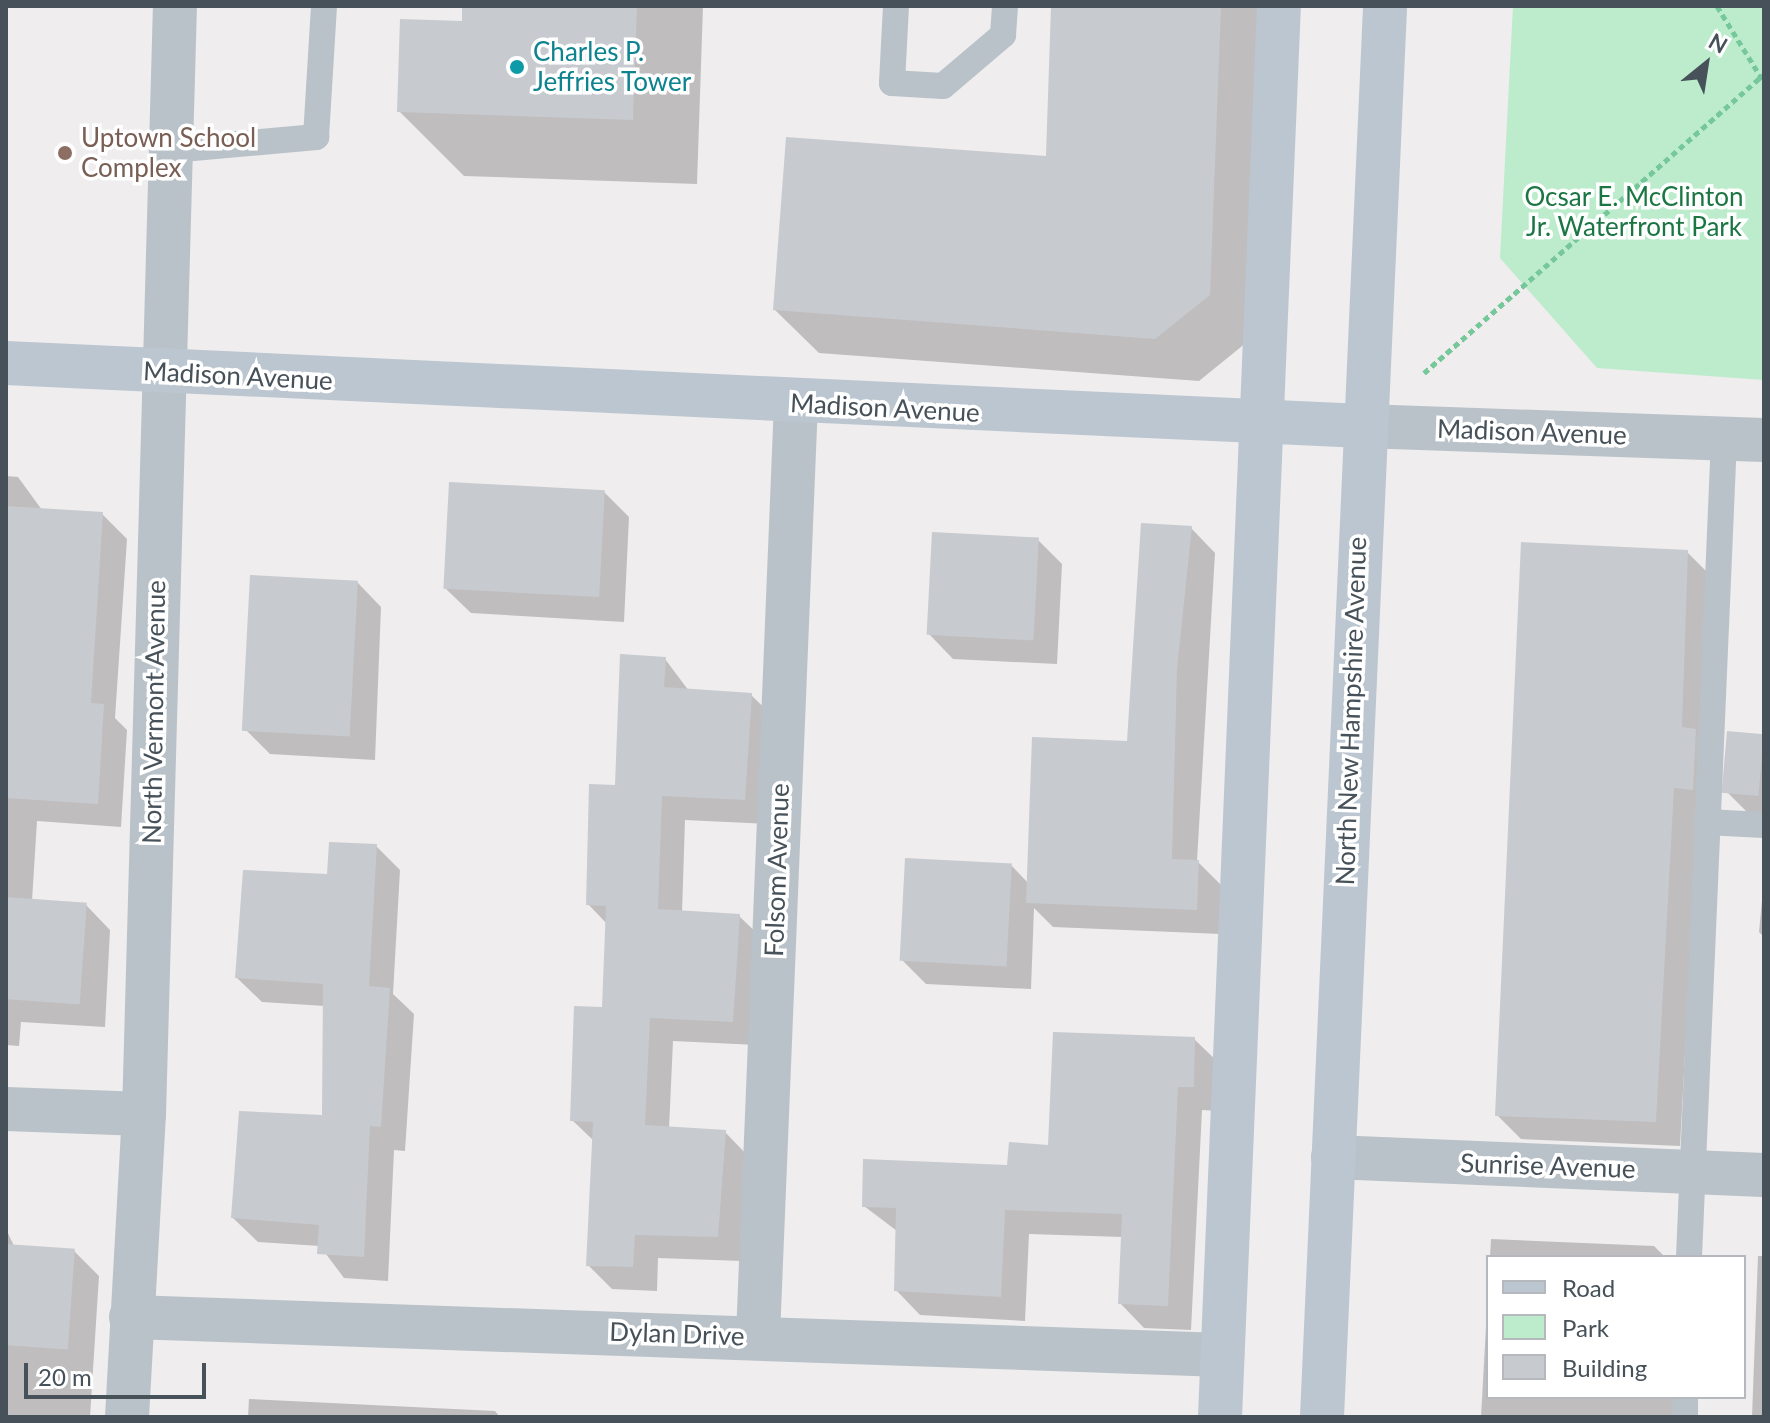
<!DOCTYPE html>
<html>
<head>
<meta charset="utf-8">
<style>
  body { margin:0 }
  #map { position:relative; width:1770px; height:1423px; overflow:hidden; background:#efeded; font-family:Lato,sans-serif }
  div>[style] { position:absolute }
  .green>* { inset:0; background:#bceccc }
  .shadow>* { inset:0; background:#0003 }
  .building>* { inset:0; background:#c7cacf; transform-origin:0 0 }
  .path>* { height:5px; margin-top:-2.5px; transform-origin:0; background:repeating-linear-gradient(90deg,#76c89b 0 6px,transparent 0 10px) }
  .lane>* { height:26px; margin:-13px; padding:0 13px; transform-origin:13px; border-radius:13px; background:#b9c2c9 }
  .street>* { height:44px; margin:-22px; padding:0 22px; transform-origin:22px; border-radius:22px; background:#b9c2c9 }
  .secondary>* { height:44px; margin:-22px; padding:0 22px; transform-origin:22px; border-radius:22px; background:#bbc6d0 }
  .dots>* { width:22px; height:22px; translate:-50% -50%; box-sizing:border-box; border:4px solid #fff; border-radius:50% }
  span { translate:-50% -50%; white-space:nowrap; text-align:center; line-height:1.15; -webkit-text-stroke:7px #fff; paint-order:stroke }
  .culture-label { font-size:26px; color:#0d838f }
  .left { translate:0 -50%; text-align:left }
  .education-label { font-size:26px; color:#785e54 }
  .park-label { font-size:26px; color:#1b7643 }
  .street-label { font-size:26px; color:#465159 }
  .frame { position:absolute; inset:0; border:8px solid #465159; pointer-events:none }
  .legend { position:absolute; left:1486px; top:1255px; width:260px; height:144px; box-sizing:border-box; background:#fff; border:2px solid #b5b9bd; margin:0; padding:10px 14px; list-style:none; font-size:24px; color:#465159 }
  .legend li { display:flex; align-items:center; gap:16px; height:40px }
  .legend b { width:40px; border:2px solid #b5b9bd }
  .north { position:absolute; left:1666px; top:24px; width:80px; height:80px; -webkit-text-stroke:6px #fff; paint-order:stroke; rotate:30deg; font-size:22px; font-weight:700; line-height:32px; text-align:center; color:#465159 }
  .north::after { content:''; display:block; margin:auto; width:28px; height:36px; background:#465159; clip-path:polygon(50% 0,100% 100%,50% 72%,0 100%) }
  .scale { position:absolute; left:24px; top:1363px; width:182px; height:36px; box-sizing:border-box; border:4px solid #465159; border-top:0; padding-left:10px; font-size:24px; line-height:28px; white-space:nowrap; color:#465159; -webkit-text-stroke:6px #fff; paint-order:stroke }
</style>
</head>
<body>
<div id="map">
  <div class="green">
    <i style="clip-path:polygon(1513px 6px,1764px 6px,1764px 380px,1597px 368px,1500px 258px)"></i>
  </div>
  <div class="shadow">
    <i style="clip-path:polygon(464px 6px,703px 6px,697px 184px,464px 176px,399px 111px,464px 23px)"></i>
    <i style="clip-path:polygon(1053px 6px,1265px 6px,1252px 338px,1199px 381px,819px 353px,775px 310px,1047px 158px)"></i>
    <i style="clip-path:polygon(6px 476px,18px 477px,42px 510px,102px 514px,127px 539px,115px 718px,127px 730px,121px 827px,37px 821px,32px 901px,86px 905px,110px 930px,105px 1027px,21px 1022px,19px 1046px,6px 1045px)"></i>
    <i style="clip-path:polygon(604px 492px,629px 517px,624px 622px,471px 613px,446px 589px)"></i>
    <i style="clip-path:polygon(1191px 528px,1215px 553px,1197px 861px,1222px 886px,1221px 934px,1053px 927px,1034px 908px,1031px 989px,926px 984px,902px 960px,1011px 865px,1029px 884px,1129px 743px)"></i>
    <i style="clip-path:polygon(1038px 540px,1062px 564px,1057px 664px,953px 659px,929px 634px)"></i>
    <i style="clip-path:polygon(1687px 552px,1711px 576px,1680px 1146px,1521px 1139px,1497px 1115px)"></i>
    <i style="clip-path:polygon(357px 582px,381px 607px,375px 760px,270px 754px,246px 730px)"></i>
    <i style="clip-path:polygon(665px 659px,689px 691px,751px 695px,776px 719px,768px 824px,685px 820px,682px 913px,739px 916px,764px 940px,757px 1045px,673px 1041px,669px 1129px,725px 1132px,749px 1157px,742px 1261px,658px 1258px,657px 1291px,612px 1289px,588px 1265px,594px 1141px,572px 1120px,604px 1009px,608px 925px,588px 904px,616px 787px)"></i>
    <i style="clip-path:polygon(1764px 736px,1764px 815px,1748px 813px,1727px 792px)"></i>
    <i style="clip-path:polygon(376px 846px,400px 870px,393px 994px,414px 1014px,405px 1151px,394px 1150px,388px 1281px,344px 1278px,320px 1246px,258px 1242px,233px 1218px,324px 1117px,325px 1006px,262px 1002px,237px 978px,329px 876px)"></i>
    <i style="clip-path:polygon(1764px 879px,1764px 937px,1759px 932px)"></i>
    <i style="clip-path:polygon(1194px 1039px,1219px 1063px,1218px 1111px,1202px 1110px,1191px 1330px,1144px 1328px,1120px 1303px,1123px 1237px,1029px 1234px,1025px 1321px,920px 1315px,896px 1290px,897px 1231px,864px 1206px,1009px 1167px,1050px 1147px)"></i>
    <i style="clip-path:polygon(6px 1229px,14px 1246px,74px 1251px,99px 1276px,90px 1417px,6px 1417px)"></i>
    <i style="clip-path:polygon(1491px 1239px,1654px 1246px,1665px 1257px,1490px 1257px)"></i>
    <i style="clip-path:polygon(1758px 1256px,1764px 1256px,1764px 1417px,1752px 1417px)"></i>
    <i style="clip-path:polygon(1488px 1290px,1488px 1397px,1672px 1397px,1672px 1417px,1481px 1417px)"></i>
    <i style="clip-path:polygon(249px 1399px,495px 1411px,500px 1417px,248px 1417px)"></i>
  </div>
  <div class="building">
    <i style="clip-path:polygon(462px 6px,637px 6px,633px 120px,397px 112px,400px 19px,462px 21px)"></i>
    <i style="clip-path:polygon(1051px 6px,1221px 6px,1210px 295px,1155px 339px,773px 310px,786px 137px,1046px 156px)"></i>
    <i style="left:449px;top:482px;width:156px;height:107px;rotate:3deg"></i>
    <i style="clip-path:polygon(6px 506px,103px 512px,91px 703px,104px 704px,98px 804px,6px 798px)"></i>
    <i style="clip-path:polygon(1141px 523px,1192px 526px,1177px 669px,1172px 859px,1199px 860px,1197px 910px,1026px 903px,1032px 737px,1127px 741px)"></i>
    <i style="left:932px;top:532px;width:107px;height:103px;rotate:3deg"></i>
    <i style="clip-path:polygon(1521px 542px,1688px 550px,1682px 727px,1696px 729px,1693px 790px,1674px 788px,1656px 1122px,1495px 1116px)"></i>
    <i style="left:250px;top:575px;width:108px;height:156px;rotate:3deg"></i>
    <i style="clip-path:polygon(620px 654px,666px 657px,664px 687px,752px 693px,745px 800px,662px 796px,658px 909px,740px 914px,733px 1022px,650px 1018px,645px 1125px,726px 1130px,718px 1237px,635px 1235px,633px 1267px,586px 1266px,593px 1122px,570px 1121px,574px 1006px,602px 1007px,606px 906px,586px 905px,589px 784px,615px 785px)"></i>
    <i style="left:1727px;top:731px;width:37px;height:62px;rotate:5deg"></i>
    <i style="clip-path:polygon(329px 842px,377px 844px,369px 986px,390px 988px,381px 1127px,370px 1126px,364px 1257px,317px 1254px,319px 1225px,231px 1218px,239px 1111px,322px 1115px,323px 984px,235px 978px,243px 870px,327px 874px)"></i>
    <i style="left:905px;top:858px;width:107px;height:103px;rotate:3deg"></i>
    <i style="left:6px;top:897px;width:81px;height:102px;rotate:4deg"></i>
    <i style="clip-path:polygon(1053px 1032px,1195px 1037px,1194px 1087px,1178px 1087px,1168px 1306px,1118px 1304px,1122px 1214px,1005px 1210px,1001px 1297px,894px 1291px,896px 1208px,862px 1207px,863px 1159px,1007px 1165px,1009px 1142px,1048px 1145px)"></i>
    <i style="left:6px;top:1244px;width:69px;height:101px;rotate:4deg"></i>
  </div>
  <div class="path">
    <i style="left:1717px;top:6px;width:89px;rotate:58.3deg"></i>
    <i style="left:1424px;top:373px;width:447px;rotate:-41.3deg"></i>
  </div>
  <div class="lane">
    <i style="left:896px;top:6px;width:77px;rotate:93deg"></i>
    <i style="left:892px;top:83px;width:51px;rotate:3.4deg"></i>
    <i style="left:943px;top:86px;width:79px;rotate:-40.4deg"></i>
    <i style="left:1003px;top:35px;width:29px;rotate:-86deg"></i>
    <i style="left:171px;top:150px;width:146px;rotate:-5.1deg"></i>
    <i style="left:316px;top:137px;width:131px;rotate:-86.5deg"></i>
    <i style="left:1706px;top:822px;width:58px;rotate:3deg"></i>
    <i style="left:1689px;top:1257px;width:820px;rotate:-87.55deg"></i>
    <i style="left:1685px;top:1417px;width:20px;rotate:-90deg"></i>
  </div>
  <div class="street">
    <i style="left:1363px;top:426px;width:401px;rotate:2deg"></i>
    <i style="left:6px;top:1109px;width:138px;rotate:2.1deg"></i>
    <i style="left:1333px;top:1157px;width:431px;rotate:2.4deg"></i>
    <i style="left:131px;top:1317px;width:1092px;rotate:1.99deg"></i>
    <i style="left:758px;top:1336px;width:933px;rotate:-87.67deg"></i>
    <i style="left:127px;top:1417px;width:303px;rotate:-86.8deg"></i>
    <i style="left:144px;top:1114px;width:1108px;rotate:-88.4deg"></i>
  </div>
  <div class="secondary">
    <i style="left:6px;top:363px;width:1358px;rotate:2.66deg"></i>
    <i style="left:1220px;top:1417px;width:1412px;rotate:-87.61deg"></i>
    <i style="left:1322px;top:1417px;width:1412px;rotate:-87.44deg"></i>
  </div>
  <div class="dots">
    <i style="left:517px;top:67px;background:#0f9aa8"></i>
    <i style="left:65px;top:153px;background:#8d6e63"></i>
  </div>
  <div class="culture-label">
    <span class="left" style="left:533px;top:67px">Charles P.<br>Jeffries Tower</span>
  </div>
  <div class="education-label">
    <span class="left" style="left:81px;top:153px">Uptown School<br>Complex</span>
  </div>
  <div class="park-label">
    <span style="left:1634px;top:212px">Ocsar E. McClinton<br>Jr. Waterfront Park</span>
  </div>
  <div class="street-label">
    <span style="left:238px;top:376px;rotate:3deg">Madison Avenue</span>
    <span style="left:885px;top:408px;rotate:3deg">Madison Avenue</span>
    <span style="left:1532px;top:432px;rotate:2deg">Madison Avenue</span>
    <span style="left:1351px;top:711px;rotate:-88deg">North New Hampshire Avenue</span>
    <span style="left:154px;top:712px;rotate:-89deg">North Vermont Avenue</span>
    <span style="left:777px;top:870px;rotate:-88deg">Folsom Avenue</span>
    <span style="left:1548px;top:1166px;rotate:2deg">Sunrise Avenue</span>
    <span style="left:677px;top:1334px;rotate:2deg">Dylan Drive</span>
  </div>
  <div class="frame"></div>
  <ul class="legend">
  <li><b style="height:10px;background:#bbc6d0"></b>Road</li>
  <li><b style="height:22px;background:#bceccc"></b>Park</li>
  <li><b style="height:22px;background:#c7cacf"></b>Building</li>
  </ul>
  <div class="north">N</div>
  <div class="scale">20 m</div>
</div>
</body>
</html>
